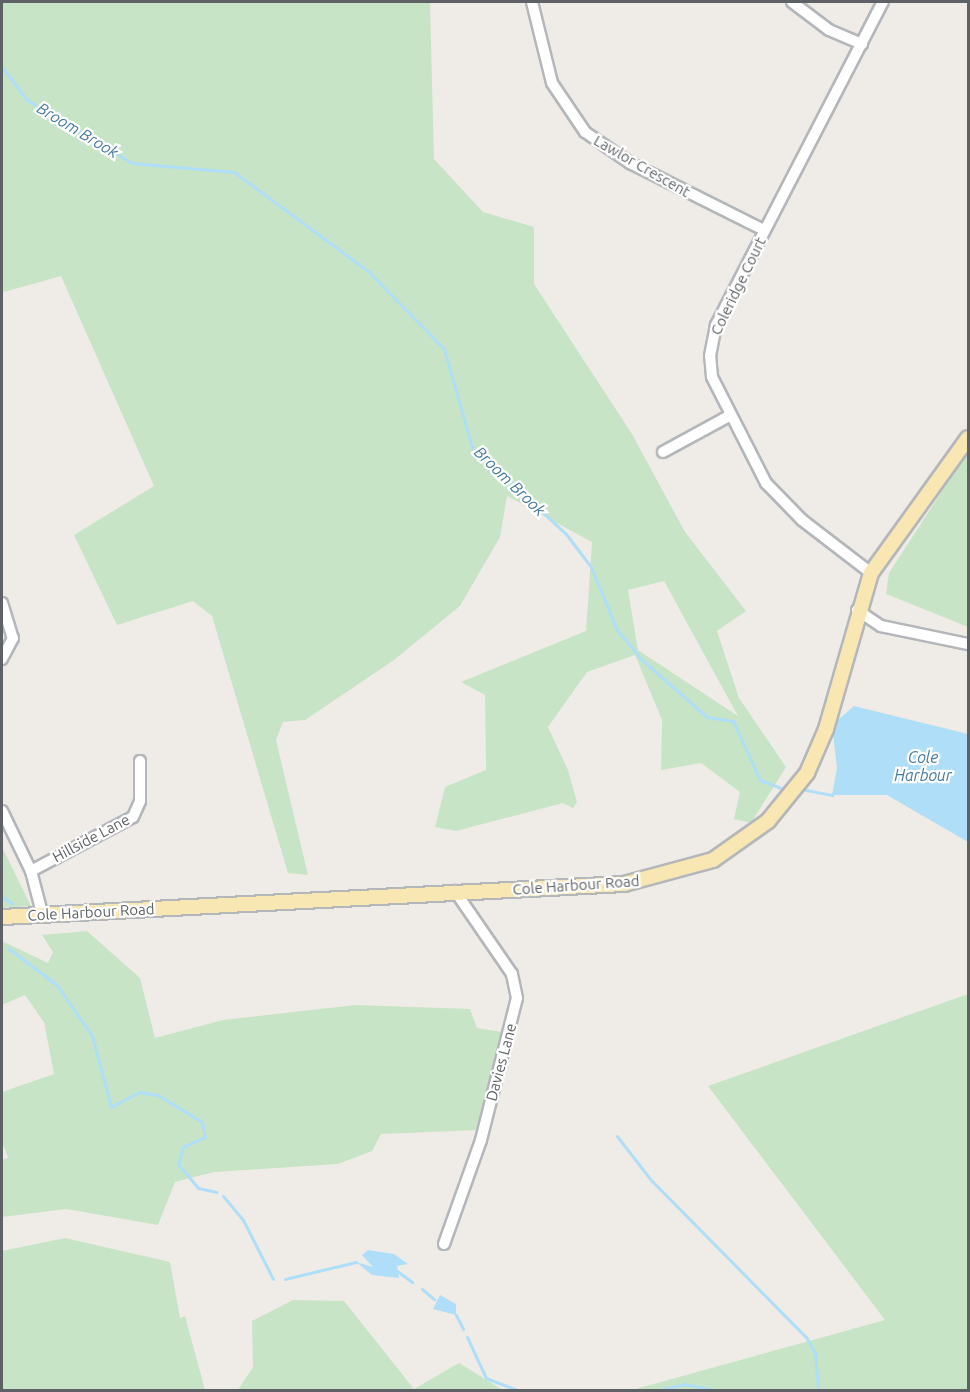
<!DOCTYPE html>
<html>
<head>
<meta charset="utf-8">
<style>
  body { margin:0 }
  #map { position:relative; width:970px; height:1392px; overflow:hidden; background:#efece7; font-family:Ubuntu,sans-serif }
  div>[style] { position:absolute }
  .green>* { inset:0; background:#c8e4c6 }
  .water>* { inset:0; background:#aedef8 }
  .stream>* { height:3px; margin:-1.5px; padding:0 1.5px; transform-origin:1.5px; border-radius:1.5px; background:#aedef8 }
  .roads { filter:drop-shadow(2px 0 #b4b7ba) drop-shadow(-2px 0 #b4b7ba) drop-shadow(0 2px #b4b7ba) drop-shadow(0 -2px #b4b7ba) }
  .minor>* { height:10px; margin:-5px; padding:0 5px; transform-origin:5px; border-radius:5px; background:#fff }
  .major>* { height:14px; margin:-7px; padding:0 7px; transform-origin:7px; border-radius:7px; background:#f8e7b2 }
  span { translate:-50% -50%; white-space:nowrap; text-align:center; line-height:1.15; -webkit-text-stroke:4.5px #fff; paint-order:stroke }
  .street-label { font-size:15px; color:#5e6266 }
  .water-label { font-size:16px; color:#477ba1; font-style:italic }
  .frame { position:absolute; inset:0; border:3px solid #5e6266; pointer-events:none }
</style>
</head>
<body>
<div id="map">
  <div class="green">
    <i style="clip-path:polygon(evenodd,2px 2px,430px 2px,434px 159px,483px 212px,534px 227px,534px 284px,632px 434px,685px 532px,746px 611px,717px 631px,739px 698px,786px 767px,751px 823px,734px 819px,740px 792px,701px 763px,661px 770px,662px 720px,635px 655px,587px 672px,548px 727px,568px 770px,577px 802px,573px 808px,563px 803px,456px 831px,435px 827px,445px 787px,486px 770px,485px 695px,461px 682px,586px 631px,592px 542px,507px 496px,500px 537px,460px 606px,394px 660px,305px 720px,283px 722px,276px 740px,308px 875px,288px 873px,212px 616px,193px 601px,117px 625px,74px 535px,154px 486px,61px 276px,4px 292px,2px 288px,2px 2px,664px 581px,738px 716px,638px 650px,628px 590px,664px 581px)"></i>
    <i style="clip-path:polygon(968px 451px,968px 627px,886px 594px,889px 573px)"></i>
    <i style="clip-path:polygon(2px 847px,31px 906px,2px 908px)"></i>
    <i style="clip-path:polygon(87px 931px,140px 978px,155px 1038px,223px 1020px,355px 1005px,470px 1009px,477px 1028px,502px 1032px,479px 1130px,381px 1134px,372px 1151px,338px 1164px,214px 1172px,175px 1182px,158px 1225px,66px 1209px,2px 1217px,2px 1160px,8px 1158px,2px 1141px,2px 1092px,54px 1074px,44px 1022px,25px 995px,2px 1005px,2px 941px,48px 963px,53px 952px,42px 935px)"></i>
    <i style="clip-path:polygon(968px 994px,968px 1390px,632px 1390px,885px 1320px,708px 1086px)"></i>
    <i style="clip-path:polygon(65px 1238px,170px 1262px,180px 1318px,185px 1316px,205px 1390px,2px 1390px,2px 1251px)"></i>
    <i style="clip-path:polygon(293px 1300px,344px 1301px,414px 1389px,459px 1363px,503px 1390px,238px 1390px,253px 1367px,252px 1321px)"></i>
  </div>
  <div class="water">
    <i style="clip-path:polygon(854px 706px,968px 734px,968px 842px,887px 795px,832px 795px,837px 768px,832px 725px)"></i>
    <i style="clip-path:polygon(368px 1250px,394px 1254px,408px 1264px,397px 1266px,399px 1278px,372px 1275px,356px 1262px,373px 1267px,362px 1255px)"></i>
    <i style="clip-path:polygon(440px 1295px,456px 1304px,456px 1315px,433px 1309px)"></i>
  </div>
  <div class="stream">
    <i style="left:2px;top:67px;width:41px;rotate:52.9deg"></i>
    <i style="left:27px;top:100px;width:122px;rotate:31deg"></i>
    <i style="left:132px;top:163px;width:102px;rotate:5deg"></i>
    <i style="left:234px;top:172px;width:167px;rotate:36.5deg"></i>
    <i style="left:368px;top:271px;width:109px;rotate:45.7deg"></i>
    <i style="left:444px;top:349px;width:102px;rotate:74.1deg"></i>
    <i style="left:472px;top:447px;width:128px;rotate:42.8deg"></i>
    <i style="left:566px;top:534px;width:41px;rotate:52.9deg"></i>
    <i style="left:591px;top:567px;width:68px;rotate:67.6deg"></i>
    <i style="left:617px;top:630px;width:38px;rotate:50deg"></i>
    <i style="left:641px;top:659px;width:88px;rotate:41.3deg"></i>
    <i style="left:707px;top:717px;width:26px;rotate:9deg"></i>
    <i style="left:733px;top:721px;width:65px;rotate:65.4deg"></i>
    <i style="left:760px;top:780px;width:30px;rotate:21deg"></i>
    <i style="left:801px;top:789px;width:32px;rotate:11deg"></i>
    <i style="left:2px;top:897px;width:12px;rotate:31deg"></i>
    <i style="left:8px;top:948px;width:61px;rotate:37.1deg"></i>
    <i style="left:57px;top:985px;width:62px;rotate:55.5deg"></i>
    <i style="left:92px;top:1036px;width:73px;rotate:75deg"></i>
    <i style="left:111px;top:1107px;width:32px;rotate:-28deg"></i>
    <i style="left:139px;top:1092px;width:19px;rotate:9deg"></i>
    <i style="left:158px;top:1095px;width:52px;rotate:31.5deg"></i>
    <i style="left:202px;top:1122px;width:15px;rotate:79deg"></i>
    <i style="left:205px;top:1137px;width:24px;rotate:156deg"></i>
    <i style="left:183px;top:1147px;width:18px;rotate:106deg"></i>
    <i style="left:178px;top:1164px;width:31px;rotate:50deg"></i>
    <i style="left:198px;top:1188px;width:19px;rotate:12deg"></i>
    <i style="left:617px;top:1136px;width:56px;rotate:52.3deg"></i>
    <i style="left:651px;top:1180px;width:221px;rotate:45.4deg"></i>
    <i style="left:806px;top:1337px;width:18px;rotate:61deg"></i>
    <i style="left:815px;top:1353px;width:37px;rotate:85deg"></i>
    <i style="left:223px;top:1196px;width:31px;rotate:50deg"></i>
    <i style="left:243px;top:1220px;width:66px;rotate:63deg"></i>
    <i style="left:397px;top:1271px;width:19px;rotate:36deg"></i>
    <i style="left:285px;top:1279px;width:73px;rotate:-13.5deg"></i>
    <i style="left:422px;top:1289px;width:16px;rotate:40deg"></i>
    <i style="left:456px;top:1315px;width:16px;rotate:63deg"></i>
    <i style="left:467px;top:1337px;width:45px;rotate:65.1deg"></i>
    <i style="left:486px;top:1378px;width:34px;rotate:21deg"></i>
    <i style="left:659px;top:1390px;width:26px;rotate:-13deg"></i>
    <i style="left:684px;top:1384px;width:32px;rotate:11deg"></i>
  </div>
  <div class="roads">
    <div class="minor">
      <i style="left:532px;top:2px;width:83px;rotate:76.1deg"></i>
      <i style="left:552px;top:83px;width:59px;rotate:56deg"></i>
      <i style="left:585px;top:132px;width:55px;rotate:34.6deg"></i>
      <i style="left:630px;top:163px;width:150px;rotate:26.6deg"></i>
      <i style="left:792px;top:2px;width:46px;rotate:37.1deg"></i>
      <i style="left:829px;top:30px;width:36px;rotate:23deg"></i>
      <i style="left:663px;top:452px;width:77px;rotate:-28.6deg"></i>
      <i style="left:871px;top:573px;width:87px;rotate:-142.5deg"></i>
      <i style="left:802px;top:520px;width:52px;rotate:-134.2deg"></i>
      <i style="left:766px;top:483px;width:119px;rotate:-117deg"></i>
      <i style="left:712px;top:377px;width:21px;rotate:-95deg"></i>
      <i style="left:710px;top:356px;width:32px;rotate:-79deg"></i>
      <i style="left:716px;top:325px;width:364px;rotate:-62.7deg"></i>
      <i style="left:2px;top:603px;width:37px;rotate:73deg"></i>
      <i style="left:13px;top:638px;width:24px;rotate:118deg"></i>
      <i style="left:857px;top:610px;width:29px;rotate:34deg"></i>
      <i style="left:881px;top:626px;width:89px;rotate:11.7deg"></i>
      <i style="left:2px;top:811px;width:67px;rotate:64.2deg"></i>
      <i style="left:31px;top:871px;width:43px;rotate:75.3deg"></i>
      <i style="left:31px;top:871px;width:115px;rotate:-27.9deg"></i>
      <i style="left:133px;top:817px;width:17px;rotate:-66deg"></i>
      <i style="left:140px;top:801px;width:40px;rotate:-90deg"></i>
      <i style="left:444px;top:1244px;width:110px;rotate:-70.4deg"></i>
      <i style="left:481px;top:1140px;width:146px;rotate:-75.8deg"></i>
      <i style="left:517px;top:998px;width:25px;rotate:-102deg"></i>
      <i style="left:512px;top:974px;width:101px;rotate:-124.5deg"></i>
    </div>
    <div class="major">
      <i style="left:2px;top:917px;width:623px;rotate:-3.04deg"></i>
      <i style="left:624px;top:884px;width:92px;rotate:-15.1deg"></i>
      <i style="left:713px;top:860px;width:67px;rotate:-35.3deg"></i>
      <i style="left:768px;top:821px;width:62px;rotate:-50.9deg"></i>
      <i style="left:807px;top:773px;width:48px;rotate:-66.6deg"></i>
      <i style="left:826px;top:729px;width:162px;rotate:-73.9deg"></i>
      <i style="left:871px;top:573px;width:166px;rotate:-54.3deg"></i>
    </div>
  </div>
  <div class="street-label">
    <span style="left:642px;top:166px;rotate:30deg">Lawlor Crescent</span>
    <span style="left:738px;top:286px;rotate:-64deg">Coleridge Court</span>
    <span style="left:91px;top:838px;rotate:-28deg">Hillside Lane</span>
    <span style="left:576px;top:885px;rotate:-4deg">Cole Harbour Road</span>
    <span style="left:91px;top:912px;rotate:-3deg">Cole Harbour Road</span>
    <span style="left:501px;top:1062px;rotate:-75deg">Davies Lane</span>
  </div>
  <div class="water-label">
    <span style="left:78px;top:130px;rotate:31deg">Broom Brook</span>
    <span style="left:510px;top:481px;rotate:44deg">Broom Brook</span>
    <span style="left:923px;top:766px">Cole<br>Harbour</span>
  </div>
  <div class="frame"></div>
</div>
</body>
</html>
